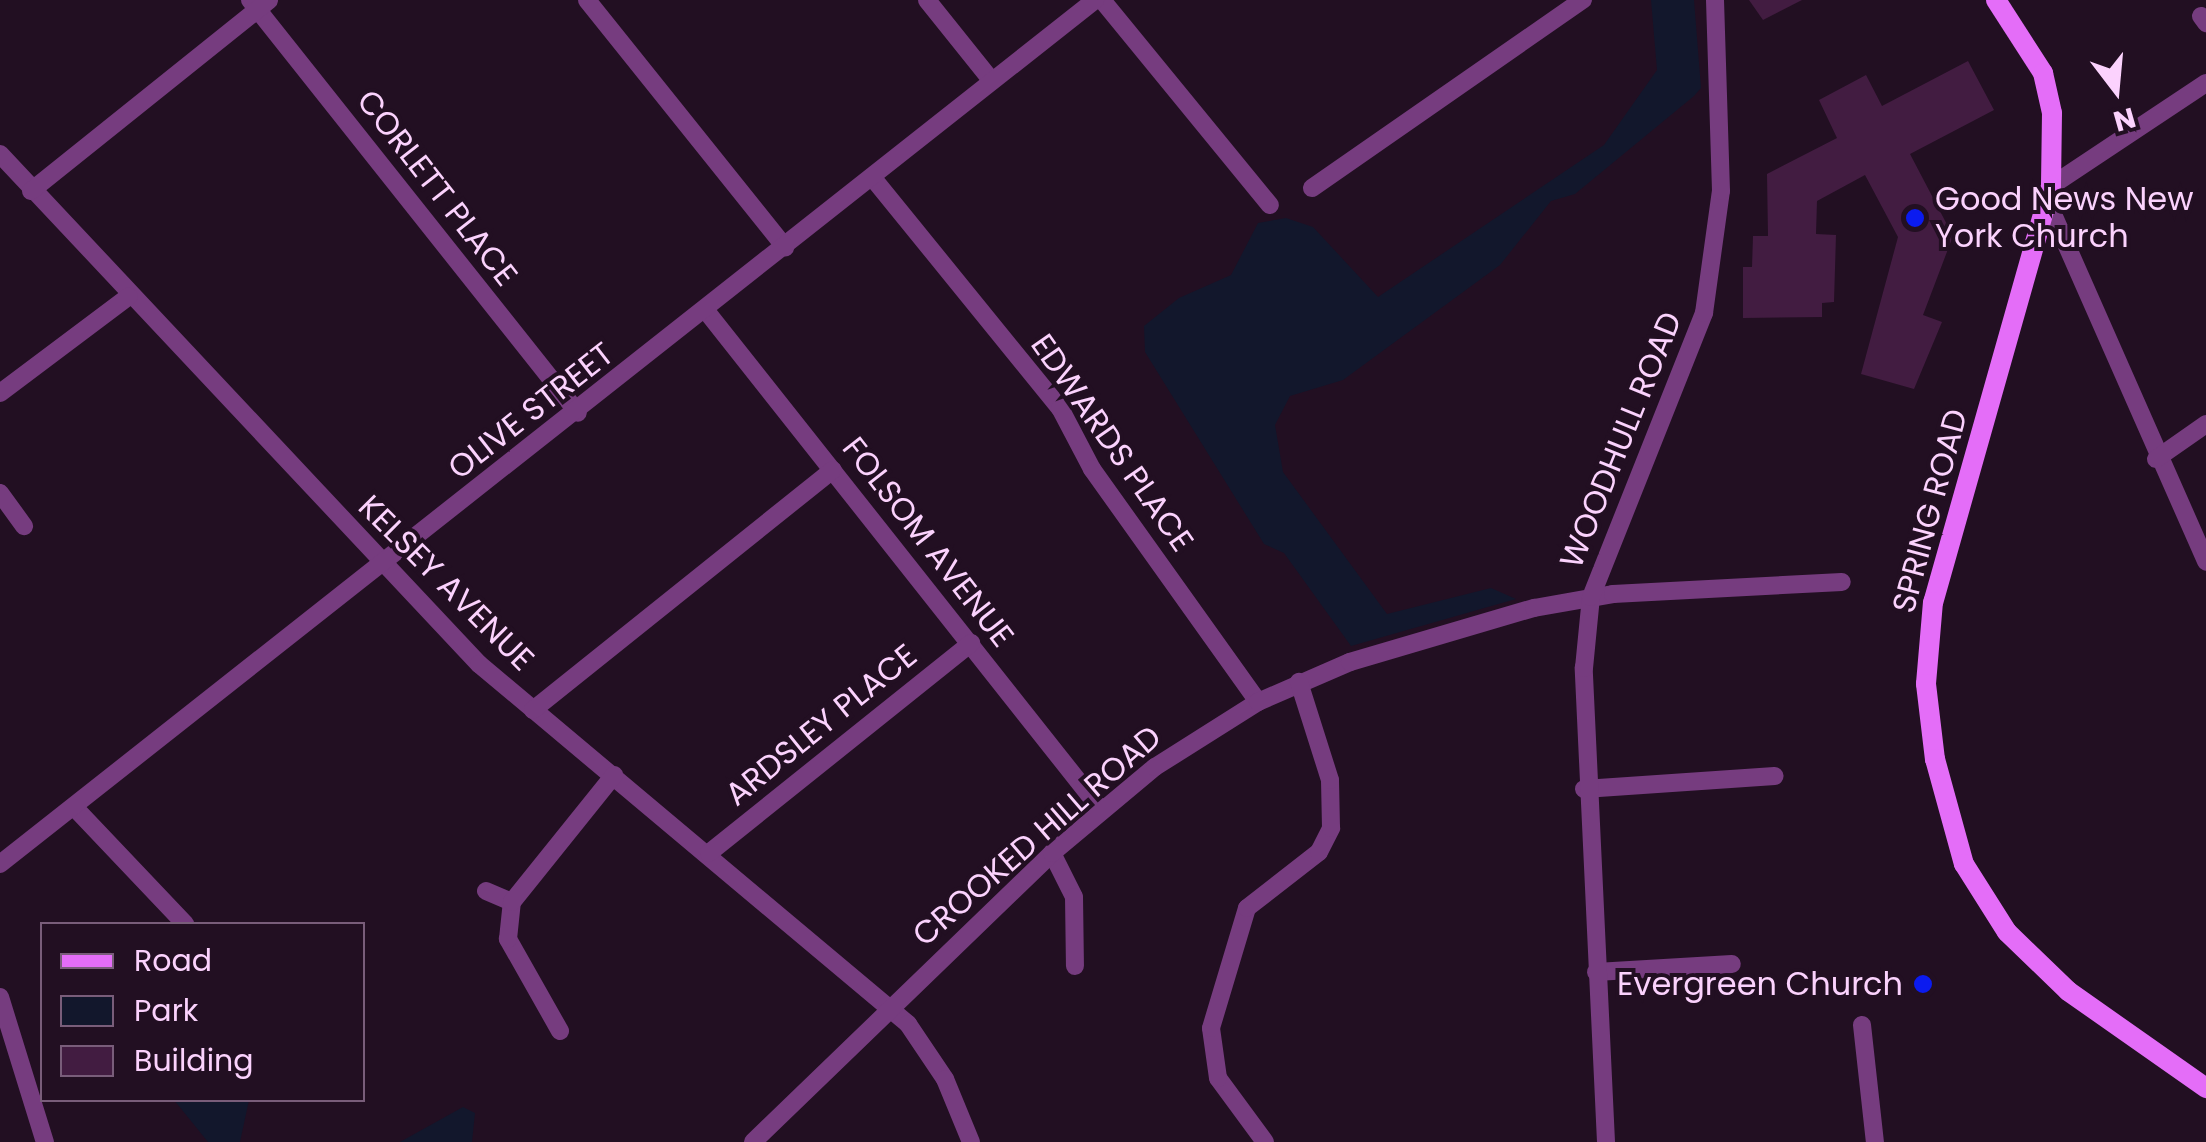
<!DOCTYPE html>
<html>
<head>
<meta charset="utf-8">
<style>
  body { margin:0 }
  #map { position:relative; width:2206px; height:1142px; overflow:hidden; background:#220f22; font-family:Poppins,sans-serif }
  div>[style] { position:absolute }
  .green>* { inset:0; background:#12172c }
  .building>* { inset:0; background:#421c41 }
  .street>* { height:18px; margin:-9px; padding:0 9px; transform-origin:9px; border-radius:9px; background:#763c7f }
  .secondary>* { height:20px; margin:-10px; padding:0 10px; transform-origin:10px; border-radius:10px; background:#e46df8 }
  .dots>* { width:28px; height:28px; translate:-50% -50%; box-sizing:border-box; border:5px solid #220f22; border-radius:50% }
  span { translate:-50% -50%; white-space:nowrap; text-align:center; line-height:1.15; -webkit-text-stroke:8px #220f22; paint-order:stroke }
  .street-label { font-size:32px; color:#fbd2fd }
  .poi-label { font-size:32px; color:#fbd2fd }
  .left { translate:0 -50%; text-align:left }
  .right { translate:-100% -50%; text-align:right }
  .legend { position:absolute; left:40px; top:922px; width:325px; height:180px; box-sizing:border-box; background:#220f22; border:2px solid #795d7a; margin:0; padding:12px 18px; list-style:none; font-size:30px; color:#fbd2fd }
  .legend li { display:flex; align-items:center; gap:20px; height:50px }
  .legend b { width:50px; border:2px solid #795d7a }
  .north { position:absolute; left:2066px; top:40px; width:100px; height:100px; -webkit-text-stroke:8px #220f22; paint-order:stroke; rotate:164deg; font-size:28px; font-weight:700; line-height:40px; text-align:center; color:#fbd2fd }
  .north::after { content:''; display:block; margin:auto; width:35px; height:45px; background:#fbd2fd; clip-path:polygon(50% 0,100% 100%,50% 72%,0 100%) }
</style>
</head>
<body>
<div id="map">
  <div class="green">
    <i style="clip-path:polygon(1651px 0,1694px 0,1701px 88px,1694px 96px,1575px 194px,1551px 201px,1500px 265px,1343px 380px,1290px 396px,1275px 425px,1283px 472px,1387px 614px,1491px 588px,1516px 599px,1351px 646px,1284px 553px,1264px 544px,1145px 352px,1144px 326px,1179px 298px,1231px 275px,1258px 223px,1286px 218px,1313px 227px,1378px 297px,1604px 145px,1657px 70px)"></i>
    <i style="clip-path:polygon(174px 1100px,249px 1100px,240px 1142px,208px 1142px)"></i>
    <i style="clip-path:polygon(463px 1107px,475px 1113px,472px 1142px,400px 1142px)"></i>
  </div>
  <div class="building">
    <i style="clip-path:polygon(1749px 0,1802px 0,1763px 20px)"></i>
    <i style="clip-path:polygon(1968px 61px,1994px 110px,1910px 154px,1953px 236px,1923px 315px,1942px 322px,1914px 389px,1861px 374px,1898px 237px,1865px 175px,1817px 201px,1816px 234px,1836px 235px,1834px 302px,1822px 303px,1822px 317px,1743px 318px,1743px 267px,1752px 267px,1753px 236px,1768px 236px,1767px 174px,1837px 138px,1819px 100px,1866px 75px,1882px 106px)"></i>
  </div>
  <div class="street">
    <i style="left:250px;top:0;width:527px;rotate:51.54deg"></i>
    <i style="left:587px;top:0;width:317px;rotate:51.3deg"></i>
    <i style="left:927px;top:0;width:102px;rotate:51.3deg"></i>
    <i style="left:1102px;top:0;width:265px;rotate:50.7deg"></i>
    <i style="left:2201px;top:16px;width:9px;rotate:54deg"></i>
    <i style="left:0;top:154px;width:700px;rotate:46.8deg"></i>
    <i style="left:479px;top:664px;width:560px;rotate:40deg"></i>
    <i style="left:908px;top:1024px;width:66px;rotate:56.1deg"></i>
    <i style="left:945px;top:1079px;width:68px;rotate:67.6deg"></i>
    <i style="left:872px;top:177px;width:298px;rotate:50.9deg"></i>
    <i style="left:1060px;top:408px;width:69px;rotate:62.3deg"></i>
    <i style="left:1092px;top:469px;width:286px;rotate:54.5deg"></i>
    <i style="left:2051px;top:186px;width:186px;rotate:-33.6deg"></i>
    <i style="left:1312px;top:188px;width:330px;rotate:-34.8deg"></i>
    <i style="left:31px;top:191px;width:305px;rotate:-38.7deg"></i>
    <i style="left:2048px;top:203px;width:392px;rotate:66.2deg"></i>
    <i style="left:707px;top:312px;width:636px;rotate:51.64deg"></i>
    <i style="left:0;top:393px;width:161px;rotate:-36.9deg"></i>
    <i style="left:2156px;top:459px;width:61px;rotate:-35deg"></i>
    <i style="left:0;top:493px;width:41px;rotate:54deg"></i>
    <i style="left:533px;top:710px;width:384px;rotate:-38.7deg"></i>
    <i style="left:1584px;top:789px;width:191px;rotate:-3.9deg"></i>
    <i style="left:75px;top:808px;width:160px;rotate:46.5deg"></i>
    <i style="left:709px;top:853px;width:336px;rotate:-38.7deg"></i>
    <i style="left:1052px;top:853px;width:49px;rotate:63.4deg"></i>
    <i style="left:1074px;top:897px;width:69px;rotate:89.2deg"></i>
    <i style="left:0;top:864px;width:1395px;rotate:-38.27deg"></i>
    <i style="left:486px;top:891px;width:28px;rotate:23deg"></i>
    <i style="left:1596px;top:972px;width:136px;rotate:-3.4deg"></i>
    <i style="left:0;top:997px;width:152px;rotate:72.8deg"></i>
    <i style="left:1862px;top:1025px;width:118px;rotate:83.7deg"></i>
    <i style="left:560px;top:1031px;width:106px;rotate:-119.5deg"></i>
    <i style="left:508px;top:939px;width:37px;rotate:-84deg"></i>
    <i style="left:512px;top:902px;width:163px;rotate:-51.2deg"></i>
    <i style="left:753px;top:1142px;width:416px;rotate:-44deg"></i>
    <i style="left:1052px;top:853px;width:134px;rotate:-39.9deg"></i>
    <i style="left:1155px;top:767px;width:122px;rotate:-32.3deg"></i>
    <i style="left:1258px;top:702px;width:100px;rotate:-23.5deg"></i>
    <i style="left:1350px;top:662px;width:192px;rotate:-16.4deg"></i>
    <i style="left:1534px;top:608px;width:80px;rotate:-10deg"></i>
    <i style="left:1613px;top:594px;width:229px;rotate:-3deg"></i>
    <i style="left:1265px;top:1142px;width:79px;rotate:-126.3deg"></i>
    <i style="left:1218px;top:1078px;width:50px;rotate:-98deg"></i>
    <i style="left:1211px;top:1028px;width:125px;rotate:-73.3deg"></i>
    <i style="left:1247px;top:908px;width:91px;rotate:-37.9deg"></i>
    <i style="left:1319px;top:852px;width:27px;rotate:-63deg"></i>
    <i style="left:1331px;top:828px;width:48px;rotate:-91.2deg"></i>
    <i style="left:1330px;top:780px;width:103px;rotate:-107.6deg"></i>
    <i style="left:1606px;top:1142px;width:475px;rotate:-92.7deg"></i>
    <i style="left:1584px;top:668px;width:71px;rotate:-84.4deg"></i>
    <i style="left:1591px;top:597px;width:306px;rotate:-68.3deg"></i>
    <i style="left:1704px;top:313px;width:123px;rotate:-82.1deg"></i>
    <i style="left:1721px;top:191px;width:191px;rotate:-91.8deg"></i>
  </div>
  <div class="secondary">
    <i style="left:1996px;top:0;width:87px;rotate:57.2deg"></i>
    <i style="left:2043px;top:73px;width:41px;rotate:77.3deg"></i>
    <i style="left:2052px;top:113px;width:73px;rotate:90.8deg"></i>
    <i style="left:2051px;top:186px;width:432px;rotate:105.8deg"></i>
    <i style="left:1933px;top:602px;width:82px;rotate:94.9deg"></i>
    <i style="left:1926px;top:684px;width:76px;rotate:83.2deg"></i>
    <i style="left:1935px;top:759px;width:109px;rotate:74.6deg"></i>
    <i style="left:1964px;top:864px;width:80px;rotate:57.7deg"></i>
    <i style="left:2007px;top:932px;width:85px;rotate:44deg"></i>
    <i style="left:2068px;top:991px;width:169px;rotate:35.1deg"></i>
  </div>
  <div class="dots">
    <i style="left:1915px;top:218px;background:#0b1bf0"></i>
    <i style="left:1923px;top:984px;background:#0b1bf0"></i>
  </div>
  <div class="street-label">
    <span style="left:437px;top:188px;rotate:52deg">CORLETT PLACE</span>
    <span style="left:531px;top:411px;rotate:-38deg">OLIVE STREET</span>
    <span style="left:1621px;top:440px;rotate:-68deg">WOODHULL ROAD</span>
    <span style="left:1112px;top:443px;rotate:55deg">EDWARDS PLACE</span>
    <span style="left:1930px;top:511px;rotate:-75deg">SPRING ROAD</span>
    <span style="left:928px;top:542px;rotate:52deg">FOLSOM AVENUE</span>
    <span style="left:446px;top:583px;rotate:45deg">KELSEY AVENUE</span>
    <span style="left:821px;top:725px;rotate:-39deg">ARDSLEY PLACE</span>
    <span style="left:1037px;top:836px;rotate:-41deg">CROOKED HILL ROAD</span>
  </div>
  <div class="poi-label">
    <span class="left" style="left:1935px;top:218px">Good News New<br>York Church</span>
    <span class="right" style="left:1903px;top:984px">Evergreen Church</span>
  </div>
  <ul class="legend">
  <li><b style="height:12px;background:#e46df8"></b>Road</li>
  <li><b style="height:28px;background:#12172c"></b>Park</li>
  <li><b style="height:28px;background:#421c41"></b>Building</li>
  </ul>
  <div class="north">N</div>
</div>
</body>
</html>
